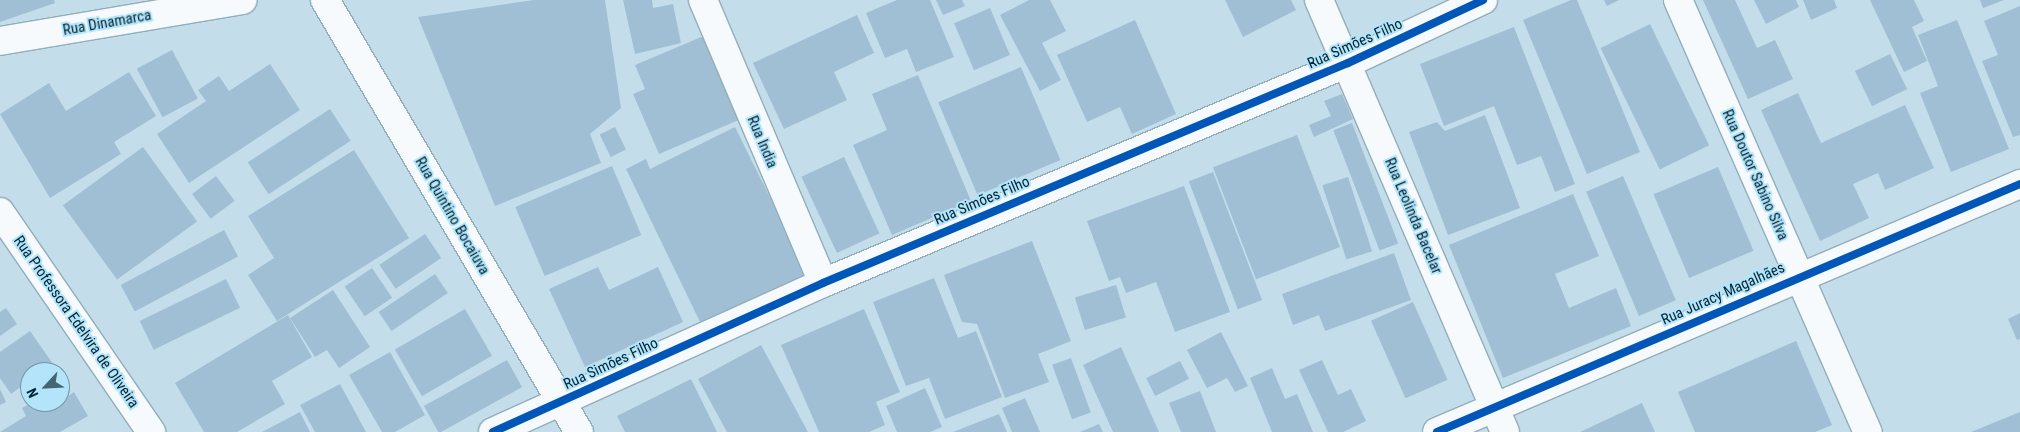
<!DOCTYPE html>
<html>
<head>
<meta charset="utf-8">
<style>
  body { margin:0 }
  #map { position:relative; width:2020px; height:432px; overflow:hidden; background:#c3deea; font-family:"Roboto Condensed",sans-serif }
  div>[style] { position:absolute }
  .building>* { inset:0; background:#a0bfd4; transform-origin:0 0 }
  .roads { filter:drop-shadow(1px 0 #92aeba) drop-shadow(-1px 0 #92aeba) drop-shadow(0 1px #92aeba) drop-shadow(0 -1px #92aeba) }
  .minor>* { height:28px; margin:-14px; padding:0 14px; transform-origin:14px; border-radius:14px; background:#f6fafc }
  .cycleway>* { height:8px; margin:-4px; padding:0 4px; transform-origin:4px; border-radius:4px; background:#0057b8 }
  span { translate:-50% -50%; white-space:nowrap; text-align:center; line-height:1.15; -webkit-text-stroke:4px #b3e4fa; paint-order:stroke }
  .street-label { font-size:15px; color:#002533 }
  .north { position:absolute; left:20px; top:362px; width:50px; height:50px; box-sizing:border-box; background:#b3e4fa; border:1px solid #6b98aa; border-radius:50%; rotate:245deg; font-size:14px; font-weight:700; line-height:20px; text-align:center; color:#002533 }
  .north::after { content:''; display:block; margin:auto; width:18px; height:22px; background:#446673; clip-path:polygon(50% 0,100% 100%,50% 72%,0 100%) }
</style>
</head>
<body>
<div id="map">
  <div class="building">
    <i style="clip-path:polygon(0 0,54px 0,55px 3px,0 22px)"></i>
    <i style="clip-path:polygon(534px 0,605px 0,621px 108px,590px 134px,601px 163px,495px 206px,418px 17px)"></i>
    <i style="clip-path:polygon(623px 0,652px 0,653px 8px,673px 4px,681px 43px,635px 54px)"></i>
    <i style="clip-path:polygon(897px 0,930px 0,954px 57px,916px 72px,907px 49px,885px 58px,866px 13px)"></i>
    <i style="clip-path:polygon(936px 0,962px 0,965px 6px,943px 15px)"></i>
    <i style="clip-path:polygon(1029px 0,1050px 0,1066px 31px,1042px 43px,1061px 80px,1040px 91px,1000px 15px)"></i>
    <i style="clip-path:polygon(1225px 0,1291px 0,1296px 10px,1243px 37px)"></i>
    <i style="clip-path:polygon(1571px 0,1577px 0,1640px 152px,1587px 174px,1523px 20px)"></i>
    <i style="clip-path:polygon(1604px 0,1619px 0,1607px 6px)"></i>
    <i style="clip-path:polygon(1703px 0,1735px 0,1757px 48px,1775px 40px,1793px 79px,1748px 99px)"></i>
    <i style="clip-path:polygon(1754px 0,1796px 0,1799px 7px,1766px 24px)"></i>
    <i style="clip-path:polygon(1803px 0,1834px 0,1837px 8px,1811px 20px)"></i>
    <i style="clip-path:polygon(1870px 0,1914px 0,1924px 21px,1912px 27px,1927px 61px,1904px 72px)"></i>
    <i style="clip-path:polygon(1980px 0,2004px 0,1983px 8px)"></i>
    <i style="clip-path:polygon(2020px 6px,2020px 135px,2013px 137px,1982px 61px,1998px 55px,1984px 21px)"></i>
    <i style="left:990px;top:8px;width:51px;height:39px;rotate:67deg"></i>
    <i style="clip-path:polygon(857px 15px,874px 53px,834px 72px,847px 100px,784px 129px,753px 63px)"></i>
    <i style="clip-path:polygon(1135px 20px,1176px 114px,1132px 134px,1120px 107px,1087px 122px,1057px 55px)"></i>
    <i style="clip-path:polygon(1957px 20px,2009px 149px,1951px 172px,1920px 93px,1938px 86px,1918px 35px)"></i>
    <i style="left:1650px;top:24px;width:135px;height:55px;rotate:64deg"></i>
    <i style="clip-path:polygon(1514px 27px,1575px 184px,1555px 192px,1541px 156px,1517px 165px,1494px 106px,1444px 126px,1420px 64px)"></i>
    <i style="clip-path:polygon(706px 35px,741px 119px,659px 154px,633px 94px,645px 89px,635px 65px)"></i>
    <i style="left:172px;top:50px;width:55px;height:40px;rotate:62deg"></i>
    <i style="left:1890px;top:54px;width:39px;height:39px;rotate:64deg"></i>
    <i style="clip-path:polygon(270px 64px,300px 110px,189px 183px,157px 134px,206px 101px,198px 90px,219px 76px,229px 91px)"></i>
    <i style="left:1021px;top:67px;width:101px;height:90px;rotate:67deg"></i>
    <i style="clip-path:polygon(129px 72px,156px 116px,114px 142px,121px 154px,50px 198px,0 114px,49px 83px,66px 111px)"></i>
    <i style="clip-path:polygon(918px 75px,971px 201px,892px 235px,853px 145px,887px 130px,872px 94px)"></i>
    <i style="clip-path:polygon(1798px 93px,1821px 143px,1905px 105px,1934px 168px,1885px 190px,1878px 173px,1853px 184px,1869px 218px,1820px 241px,1761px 110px)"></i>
    <i style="clip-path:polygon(1342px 94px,1353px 119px,1314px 137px,1309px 125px,1331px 116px,1324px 101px)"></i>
    <i style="left:330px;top:109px;width:38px;height:98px;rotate:57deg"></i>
    <i style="clip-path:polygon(1485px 115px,1520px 208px,1448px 235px,1409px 132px,1437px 122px,1445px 131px)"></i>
    <i style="left:1352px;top:123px;width:129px;height:20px;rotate:69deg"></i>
    <i style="left:615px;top:127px;width:25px;height:17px;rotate:64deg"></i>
    <i style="clip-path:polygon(735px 127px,808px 274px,702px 326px,626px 169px,646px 159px,650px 169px)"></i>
    <i style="left:1297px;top:135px;width:120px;height:90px;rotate:69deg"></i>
    <i style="left:143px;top:147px;width:92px;height:99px;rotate:54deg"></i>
    <i style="clip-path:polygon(354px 150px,409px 238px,277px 321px,248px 275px,274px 258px,248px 216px)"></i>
    <i style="left:844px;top:157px;width:84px;height:47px;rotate:65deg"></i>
    <i style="left:612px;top:166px;width:75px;height:105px;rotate:67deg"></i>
    <i style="left:1718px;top:167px;width:91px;height:70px;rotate:67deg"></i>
    <i style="left:1213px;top:172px;width:137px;height:26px;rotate:69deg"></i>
    <i style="left:216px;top:176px;width:31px;height:30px;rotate:53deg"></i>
    <i style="left:1623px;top:176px;width:135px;height:40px;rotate:67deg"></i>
    <i style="left:1348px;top:177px;width:78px;height:27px;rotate:72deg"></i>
    <i style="clip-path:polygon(1184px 186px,1230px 312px,1175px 332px,1156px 282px,1126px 293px,1120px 277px,1109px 281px,1087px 221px)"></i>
    <i style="clip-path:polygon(1573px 194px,1599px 256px,1555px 274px,1569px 308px,1616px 288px,1631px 326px,1503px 378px,1449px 245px)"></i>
    <i style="left:224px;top:230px;width:30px;height:117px;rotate:62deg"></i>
    <i style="left:425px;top:234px;width:29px;height:55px;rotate:56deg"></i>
    <i style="clip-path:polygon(1032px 241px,1071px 341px,1038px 354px,1049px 382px,1005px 398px,977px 324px,962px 322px,944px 275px)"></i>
    <i style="clip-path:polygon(1394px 253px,1411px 300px,1325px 331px,1319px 315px,1293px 325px,1282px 294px)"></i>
    <i style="clip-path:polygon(598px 267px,609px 290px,658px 267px,683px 322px,585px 367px,549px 289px)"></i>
    <i style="left:372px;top:268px;width:36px;height:33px;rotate:56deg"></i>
    <i style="left:435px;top:274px;width:23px;height:68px;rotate:56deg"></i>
    <i style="clip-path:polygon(934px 278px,958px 338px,976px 331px,1002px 397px,945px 419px,929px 378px,906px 386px,873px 302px)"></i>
    <i style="left:226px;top:279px;width:32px;height:96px;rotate:64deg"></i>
    <i style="left:1116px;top:285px;width:34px;height:43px;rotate:73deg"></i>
    <i style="clip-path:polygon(333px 290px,370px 347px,339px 368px,327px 350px,315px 357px,290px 318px)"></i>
    <i style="left:1413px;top:302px;width:85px;height:46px;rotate:66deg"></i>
    <i style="clip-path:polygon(6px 308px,17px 324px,0 336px,0 312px)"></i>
    <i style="left:465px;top:309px;width:54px;height:81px;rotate:60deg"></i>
    <i style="clip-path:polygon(864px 309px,900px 392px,876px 402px,885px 425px,869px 432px,819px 432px,781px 345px)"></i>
    <i style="clip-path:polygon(2020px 313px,2020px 339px,2017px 340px,2008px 319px)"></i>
    <i style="clip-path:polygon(288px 315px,312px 357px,272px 381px,285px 404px,237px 432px,204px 432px,175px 383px)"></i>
    <i style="clip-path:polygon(30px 331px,53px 364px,42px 372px,30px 372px,30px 380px,11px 394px,0 378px,0 352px)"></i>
    <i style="clip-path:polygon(1221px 332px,1248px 386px,1235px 392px,1227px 378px,1207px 388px,1187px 350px)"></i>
    <i style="clip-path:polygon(1796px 341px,1832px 425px,1815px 432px,1695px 432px,1678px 392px)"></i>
    <i style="clip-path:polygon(761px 345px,808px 432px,727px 432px,698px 379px)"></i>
    <i style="clip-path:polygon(1121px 347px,1159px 432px,1113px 432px,1083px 365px)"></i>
    <i style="clip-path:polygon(390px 352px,425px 415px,395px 432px,382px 432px,349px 375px)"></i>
    <i style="left:1071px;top:358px;width:58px;height:20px;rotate:70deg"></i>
    <i style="left:507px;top:360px;width:31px;height:95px;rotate:61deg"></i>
    <i style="clip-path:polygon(1322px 360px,1338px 395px,1351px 389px,1366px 421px,1343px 432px,1328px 432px,1299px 370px)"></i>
    <i style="left:1180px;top:361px;width:20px;height:38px;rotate:63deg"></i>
    <i style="clip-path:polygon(1272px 368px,1285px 399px,1297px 394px,1313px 432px,1272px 432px,1250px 378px)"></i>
    <i style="clip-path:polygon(691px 379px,717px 432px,625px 432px,617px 416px)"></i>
    <i style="clip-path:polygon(340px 384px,366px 432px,315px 432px,300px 405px)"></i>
    <i style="clip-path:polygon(925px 388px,942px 427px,930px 432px,897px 432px,886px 406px)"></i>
    <i style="clip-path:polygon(0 389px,6px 402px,0 405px)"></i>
    <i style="clip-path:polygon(1200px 391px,1216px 432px,1181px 432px,1169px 403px)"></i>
    <i style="clip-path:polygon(74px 392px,88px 416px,60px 432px,0 432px,26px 416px,22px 408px,33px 402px,60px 402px)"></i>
    <i style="clip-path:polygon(1025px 398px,1040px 432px,1012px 432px,1002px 408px)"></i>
    <i style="clip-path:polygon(1642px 403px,1655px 432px,1580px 432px)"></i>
    <i style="clip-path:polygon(300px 412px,310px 432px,262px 432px)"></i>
    <i style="clip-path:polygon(2020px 412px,2020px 432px,1971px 432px)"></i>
    <i style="clip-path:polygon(999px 414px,1007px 432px,953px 432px)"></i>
    <i style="clip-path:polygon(1099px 424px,1103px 432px,1080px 432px)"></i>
  </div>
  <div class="roads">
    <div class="minor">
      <i style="left:325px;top:0;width:501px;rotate:59.55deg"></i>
      <i style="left:703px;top:0;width:307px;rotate:67deg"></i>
      <i style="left:1319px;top:0;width:470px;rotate:66.7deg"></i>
      <i style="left:1678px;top:0;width:472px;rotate:66.3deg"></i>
      <i style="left:0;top:41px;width:246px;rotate:-9.6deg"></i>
      <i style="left:0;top:212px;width:267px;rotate:55.5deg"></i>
      <i style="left:493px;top:432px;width:362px;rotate:-24.3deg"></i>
      <i style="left:823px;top:283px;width:569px;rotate:-22.74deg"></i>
      <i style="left:1348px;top:63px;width:149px;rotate:-25deg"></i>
      <i style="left:1437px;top:432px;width:634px;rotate:-23.04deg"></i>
    </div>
  </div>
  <div class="cycleway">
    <i style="left:493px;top:432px;width:362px;rotate:-24.3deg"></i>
    <i style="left:823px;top:283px;width:569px;rotate:-22.74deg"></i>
    <i style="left:1348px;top:63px;width:149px;rotate:-25deg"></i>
    <i style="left:1437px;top:432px;width:634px;rotate:-23.04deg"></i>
  </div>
  <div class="street-label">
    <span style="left:107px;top:23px;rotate:-10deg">Rua Dinamarca</span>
    <span style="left:1355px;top:44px;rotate:-24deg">Rua Simões Filho</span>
    <span style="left:762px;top:142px;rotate:67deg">Rua India</span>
    <span style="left:1755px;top:175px;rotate:66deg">Rua Doutor Sabino Silva</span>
    <span style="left:982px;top:201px;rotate:-23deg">Rua Simões Filho</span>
    <span style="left:452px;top:216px;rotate:60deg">Rua Quintino Bocaiuva</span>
    <span style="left:1413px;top:216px;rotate:67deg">Rua Leolinda Bacelar</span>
    <span style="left:1723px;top:294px;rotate:-24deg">Rua Juracy Magalhães</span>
    <span style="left:76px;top:322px;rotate:55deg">Rua Professora Edelvira de Oliveira</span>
    <span style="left:611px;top:364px;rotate:-25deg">Rua Simões Filho</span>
  </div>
  <div class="north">N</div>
</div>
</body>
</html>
